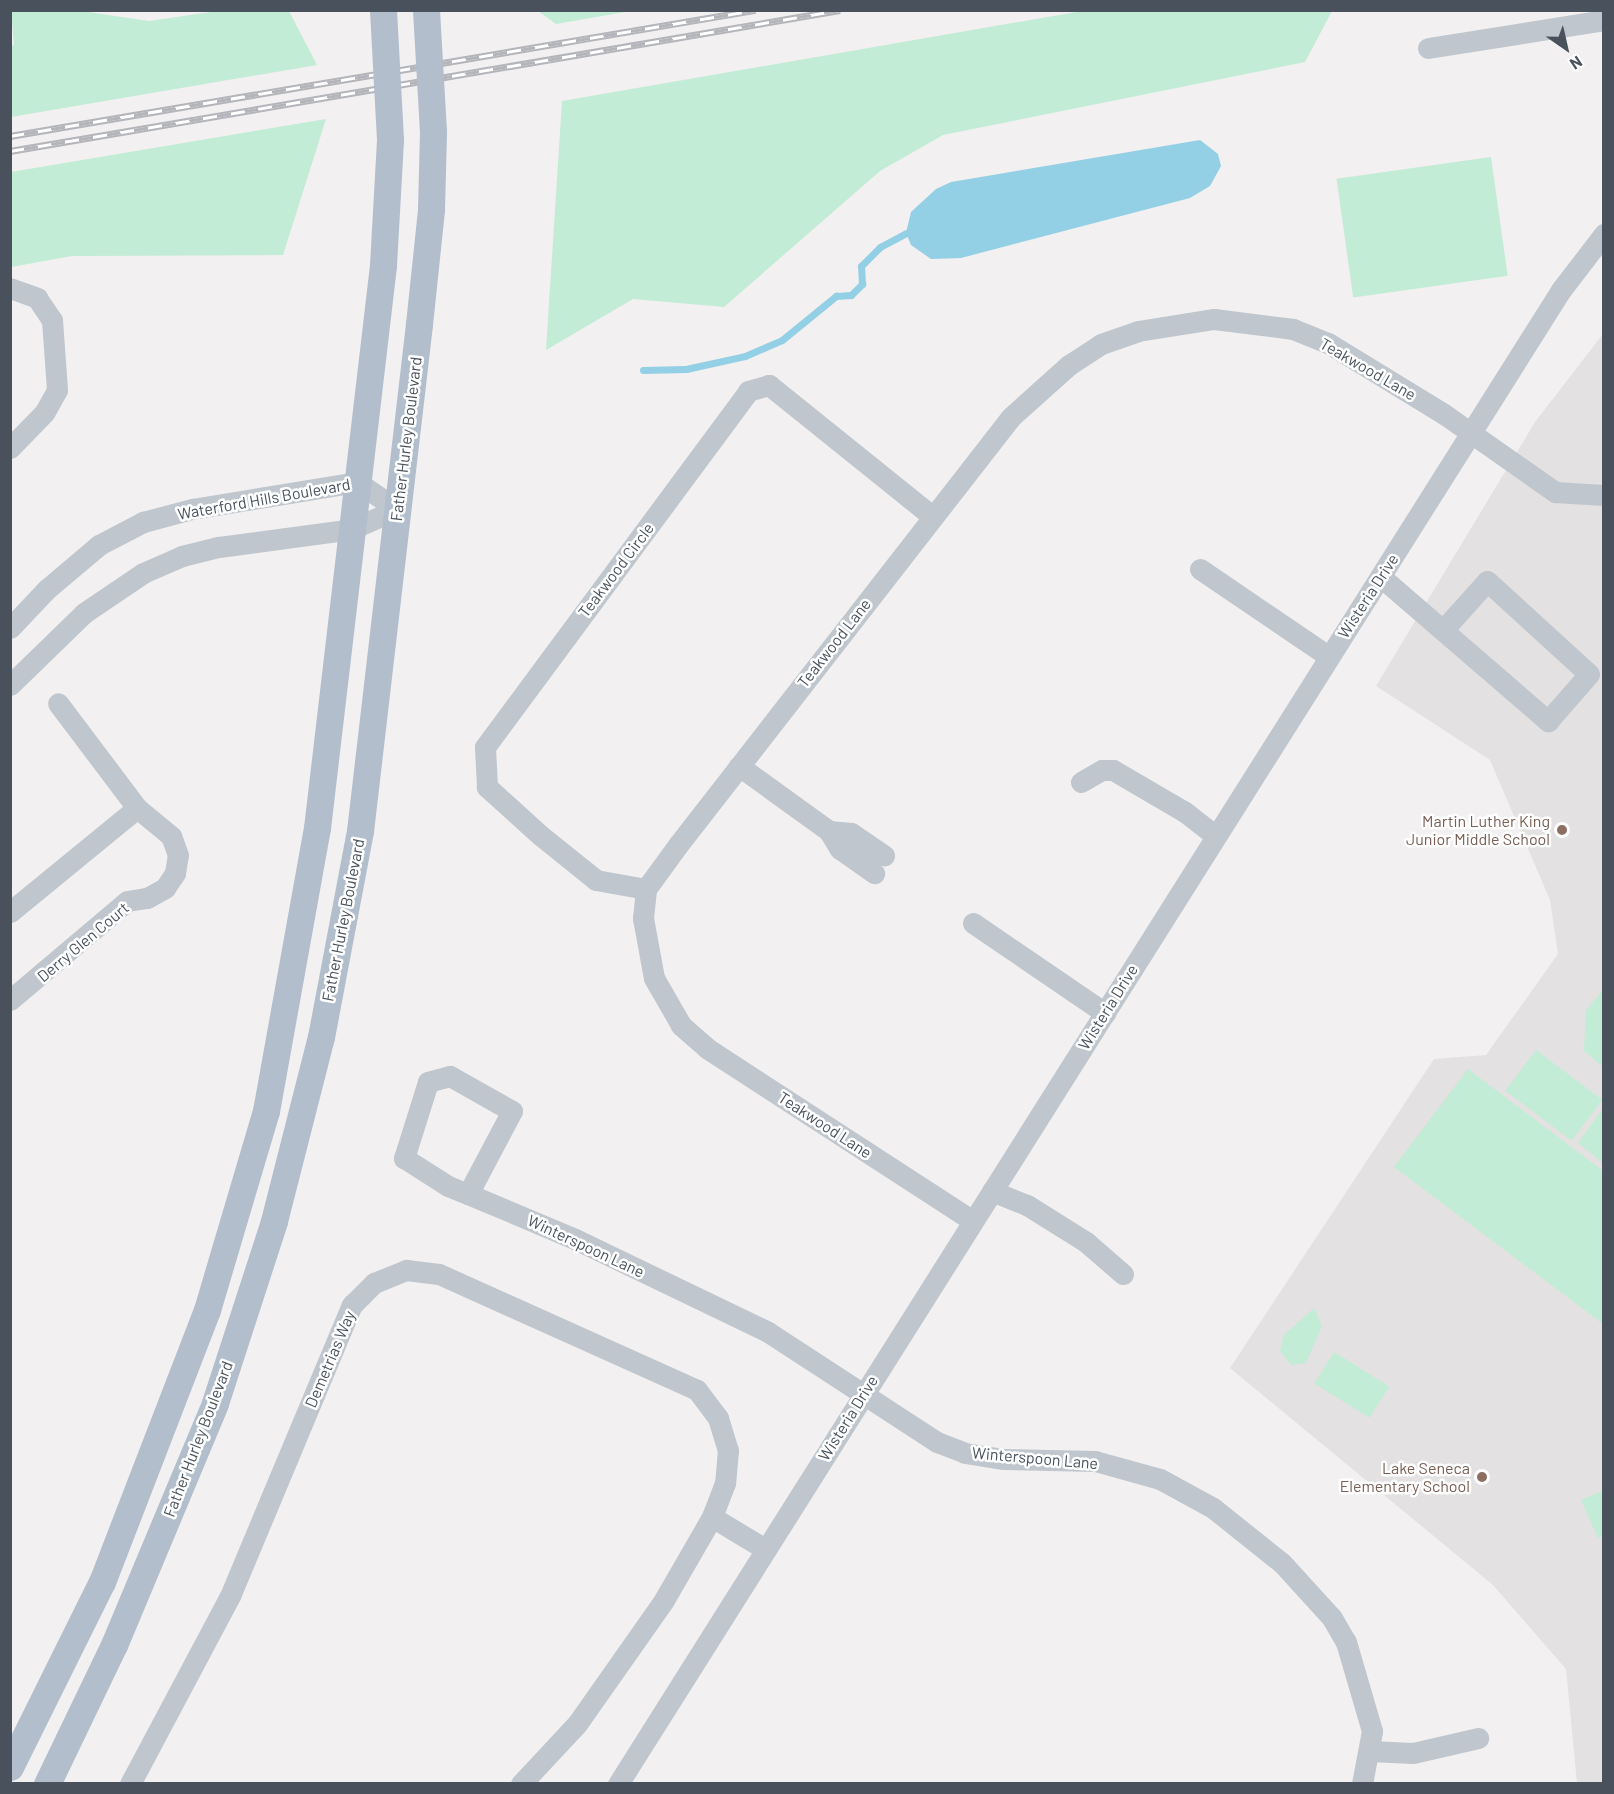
<!DOCTYPE html>
<html>
<head>
<meta charset="utf-8">
<style>
  body { margin:0 }
  #map { position:relative; width:1614px; height:1794px; overflow:hidden; background:#f2f0f0; font-family:Barlow,sans-serif }
  div>[style] { position:absolute }
  .education>* { inset:0; background:#e3e1e1 }
  .green>* { inset:0; background:#c2ecd5; transform-origin:0 0 }
  .water>* { inset:0; background:#93cfe5 }
  .stream>* { height:7px; margin:-3.5px; padding:0 3.5px; transform-origin:3.5px; border-radius:3.5px; background:#93cfe5 }
  .minor>* { height:21px; margin:-10.5px; padding:0 10.5px; transform-origin:10.5px; border-radius:10.5px; background:#bfc6cd }
  .major>* { height:27px; margin:-13.5px; padding:0 13.5px; transform-origin:13.5px; border-radius:13.5px; background:#b2becc }
  .rail>* { height:7px; margin-top:-3.5px; transform-origin:0; background:repeating-linear-gradient(90deg,#fff 0 14px,#b3b5ba 0 28px); box-sizing:border-box; border-block:2px solid #b3b5ba }
  .major-bridge>* { height:27px; margin:-13.5px; padding:0 13.5px; transform-origin:13.5px; border-radius:13.5px; background:#b2becc }
  .dots>* { width:16px; height:16px; translate:-50% -50%; box-sizing:border-box; border:3px solid #fff; border-radius:50% }
  span { translate:-50% -50%; white-space:nowrap; text-align:center; line-height:1.15; -webkit-text-stroke:5px #fff; paint-order:stroke }
  .street-label { font-size:16px; color:#49525c }
  .education-label { font-size:16px; color:#785e54 }
  .right { translate:-100% -50%; text-align:right }
  .frame { position:absolute; inset:0; border:12px solid #49525c; pointer-events:none }
  .north { position:absolute; left:1536px; top:18px; width:60px; height:60px; -webkit-text-stroke:4px #fff; paint-order:stroke; rotate:146deg; font-size:16px; font-weight:700; line-height:24px; text-align:center; color:#49525c }
  .north::after { content:''; display:block; margin:auto; width:21px; height:27px; background:#49525c; clip-path:polygon(50% 0,100% 100%,50% 72%,0 100%) }
</style>
</head>
<body>
<div id="map">
  <div class="education">
    <i style="clip-path:polygon(1603px 334px,1603px 1783px,1577px 1783px,1566px 1669px,1493px 1585px,1230px 1368px,1434px 1059px,1486px 1055px,1558px 954px,1550px 900px,1490px 760px,1376px 686px,1535px 422px)"></i>
  </div>
  <div class="green">
    <i style="clip-path:polygon(11px 10px,81px 11px,149px 21px,218px 11px,289px 11px,317px 65px,11px 117px,10px 46px,14px 45px)"></i>
    <i style="clip-path:polygon(1088px 10px,1332px 11px,1305px 62px,943px 135px,880px 171px,724px 307px,633px 299px,546px 350px,562px 101px)"></i>
    <i style="clip-path:polygon(538px 11px,631px 11px,556px 24px)"></i>
    <i style="clip-path:polygon(326px 119px,283px 255px,72px 256px,11px 267px,11px 172px)"></i>
    <i style="left:1491px;top:157px;width:120px;height:156px;rotate:82deg"></i>
    <i style="clip-path:polygon(1603px 990px,1603px 1067px,1584px 1051px,1586px 1010px)"></i>
    <i style="left:1536px;top:1050px;width:83px;height:51px;rotate:37deg"></i>
    <i style="clip-path:polygon(1468px 1069px,1603px 1171px,1603px 1324px,1394px 1167px)"></i>
    <i style="clip-path:polygon(1603px 1108px,1604px 1163px,1603px 1163px,1578px 1143px)"></i>
    <i style="clip-path:polygon(1314px 1308px,1322px 1326px,1306px 1363px,1291px 1365px,1280px 1351px,1284px 1335px)"></i>
    <i style="left:1334px;top:1352px;width:65px;height:37px;rotate:32deg"></i>
    <i style="clip-path:polygon(1603px 1491px,1603px 1536px,1598px 1538px,1581px 1500px)"></i>
  </div>
  <div class="water">
    <i style="clip-path:polygon(1200px 140px,1218px 154px,1221px 166px,1210px 186px,1190px 198px,961px 258px,931px 259px,911px 245px,906px 233px,911px 212px,936px 189px,951px 182px)"></i>
  </div>
  <div class="stream">
    <i style="left:643px;top:370px;width:43px;rotate:-1.3deg"></i>
    <i style="left:686px;top:369px;width:60px;rotate:-12.4deg"></i>
    <i style="left:745px;top:356px;width:40px;rotate:-23.4deg"></i>
    <i style="left:782px;top:340px;width:70px;rotate:-39.2deg"></i>
    <i style="left:836px;top:296px;width:15px;rotate:-4deg"></i>
    <i style="left:851px;top:295px;width:16px;rotate:-45deg"></i>
    <i style="left:862px;top:284px;width:18px;rotate:-93deg"></i>
    <i style="left:861px;top:266px;width:27px;rotate:-45deg"></i>
    <i style="left:880px;top:247px;width:30px;rotate:-28deg"></i>
  </div>
  <div class="minor">
    <i style="left:1428px;top:48px;width:178px;rotate:-9deg"></i>
    <i style="left:10px;top:288px;width:29px;rotate:20deg"></i>
    <i style="left:37px;top:298px;width:27px;rotate:56deg"></i>
    <i style="left:52px;top:320px;width:70px;rotate:85.9deg"></i>
    <i style="left:57px;top:390px;width:26px;rotate:119deg"></i>
    <i style="left:44px;top:413px;width:49px;rotate:134.2deg"></i>
    <i style="left:1200px;top:569px;width:155px;rotate:34.2deg"></i>
    <i style="left:1381px;top:577px;width:221px;rotate:40.8deg"></i>
    <i style="left:1548px;top:721px;width:62px;rotate:-48.9deg"></i>
    <i style="left:1589px;top:674px;width:138px;rotate:-137.6deg"></i>
    <i style="left:1487px;top:581px;width:64px;rotate:131.9deg"></i>
    <i style="left:10px;top:628px;width:54px;rotate:-46.5deg"></i>
    <i style="left:47px;top:589px;width:68px;rotate:-40.2deg"></i>
    <i style="left:99px;top:545px;width:50px;rotate:-27.6deg"></i>
    <i style="left:143px;top:522px;width:51px;rotate:-14.9deg"></i>
    <i style="left:192px;top:509px;width:167px;rotate:-9.3deg"></i>
    <i style="left:357px;top:482px;width:48px;rotate:34deg"></i>
    <i style="left:10px;top:685px;width:103px;rotate:-44.2deg"></i>
    <i style="left:84px;top:613px;width:71px;rotate:-34.1deg"></i>
    <i style="left:143px;top:573px;width:43px;rotate:-23.6deg"></i>
    <i style="left:182px;top:556px;width:38px;rotate:-14deg"></i>
    <i style="left:219px;top:547px;width:134px;rotate:-7.7deg"></i>
    <i style="left:352px;top:529px;width:49px;rotate:-24deg"></i>
    <i style="left:739px;top:766px;width:111px;rotate:35.8deg"></i>
    <i style="left:829px;top:831px;width:22px;rotate:5deg"></i>
    <i style="left:851px;top:833px;width:40px;rotate:34deg"></i>
    <i style="left:1081px;top:782px;width:24px;rotate:-30deg"></i>
    <i style="left:1102px;top:770px;width:11px"></i>
    <i style="left:1113px;top:770px;width:83px;rotate:30.3deg"></i>
    <i style="left:1185px;top:812px;width:39px;rotate:38deg"></i>
    <i style="left:829px;top:831px;width:21px;rotate:59deg"></i>
    <i style="left:840px;top:849px;width:42px;rotate:35.2deg"></i>
    <i style="left:646px;top:889px;width:51px;rotate:-169.8deg"></i>
    <i style="left:596px;top:880px;width:72px;rotate:-141.2deg"></i>
    <i style="left:540px;top:835px;width:72px;rotate:-137.8deg"></i>
    <i style="left:487px;top:787px;width:40px;rotate:-92.9deg"></i>
    <i style="left:485px;top:747px;width:443px;rotate:-53.5deg"></i>
    <i style="left:748px;top:391px;width:22px;rotate:-16deg"></i>
    <i style="left:769px;top:385px;width:209px;rotate:38.8deg"></i>
    <i style="left:10px;top:912px;width:164px;rotate:-39.3deg"></i>
    <i style="left:973px;top:923px;width:160px;rotate:34.3deg"></i>
    <i style="left:10px;top:1000px;width:153px;rotate:-40.2deg"></i>
    <i style="left:127px;top:901px;width:20px;rotate:-9deg"></i>
    <i style="left:147px;top:898px;width:21px;rotate:-29deg"></i>
    <i style="left:165px;top:888px;width:18px;rotate:-56deg"></i>
    <i style="left:175px;top:873px;width:18px;rotate:-81deg"></i>
    <i style="left:178px;top:855px;width:20px;rotate:-110deg"></i>
    <i style="left:171px;top:836px;width:44px;rotate:-140.5deg"></i>
    <i style="left:137px;top:808px;width:131px;rotate:-127deg"></i>
    <i style="left:992px;top:1191px;width:38px;rotate:22deg"></i>
    <i style="left:1027px;top:1205px;width:70px;rotate:32.1deg"></i>
    <i style="left:1086px;top:1242px;width:49px;rotate:40.9deg"></i>
    <i style="left:468px;top:1194px;width:94px;rotate:-62.1deg"></i>
    <i style="left:512px;top:1111px;width:71px;rotate:-150.6deg"></i>
    <i style="left:450px;top:1076px;width:23px;rotate:165deg"></i>
    <i style="left:428px;top:1082px;width:80px;rotate:107.5deg"></i>
    <i style="left:404px;top:1158px;width:52px;rotate:32.5deg"></i>
    <i style="left:448px;top:1186px;width:22px;rotate:22deg"></i>
    <i style="left:468px;top:1194px;width:116px;rotate:22.8deg"></i>
    <i style="left:575px;top:1239px;width:214px;rotate:25.7deg"></i>
    <i style="left:768px;top:1332px;width:202px;rotate:33.1deg"></i>
    <i style="left:937px;top:1442px;width:30px;rotate:21deg"></i>
    <i style="left:965px;top:1453px;width:39px;rotate:9deg"></i>
    <i style="left:1004px;top:1459px;width:91px;rotate:1.3deg"></i>
    <i style="left:1095px;top:1461px;width:67px;rotate:15.5deg"></i>
    <i style="left:1160px;top:1479px;width:60px;rotate:28.7deg"></i>
    <i style="left:1213px;top:1508px;width:88px;rotate:38.6deg"></i>
    <i style="left:1282px;top:1563px;width:74px;rotate:47.7deg"></i>
    <i style="left:1332px;top:1618px;width:28px;rotate:60deg"></i>
    <i style="left:1346px;top:1642px;width:93px;rotate:73.7deg"></i>
    <i style="left:1372px;top:1731px;width:54px;rotate:100.7deg"></i>
    <i style="left:973px;top:1221px;width:317px;rotate:-147deg"></i>
    <i style="left:707px;top:1048px;width:35px;rotate:-139deg"></i>
    <i style="left:681px;top:1025px;width:54px;rotate:-119.9deg"></i>
    <i style="left:654px;top:978px;width:61px;rotate:-100.4deg"></i>
    <i style="left:643px;top:918px;width:29px;rotate:-84deg"></i>
    <i style="left:646px;top:889px;width:54px;rotate:-54deg"></i>
    <i style="left:678px;top:845px;width:542px;rotate:-52.12deg"></i>
    <i style="left:1011px;top:417px;width:78px;rotate:-41.9deg"></i>
    <i style="left:1069px;top:365px;width:38px;rotate:-33deg"></i>
    <i style="left:1101px;top:344px;width:39px;rotate:-19deg"></i>
    <i style="left:1138px;top:331px;width:77px;rotate:-9deg"></i>
    <i style="left:1214px;top:319px;width:80px;rotate:7.2deg"></i>
    <i style="left:1293px;top:329px;width:38px;rotate:22deg"></i>
    <i style="left:1328px;top:343px;width:136px;rotate:31.5deg"></i>
    <i style="left:1444px;top:414px;width:136px;rotate:35.1deg"></i>
    <i style="left:1555px;top:492px;width:49px;rotate:3.5deg"></i>
    <i style="left:1370px;top:1751px;width:43px;rotate:2.7deg"></i>
    <i style="left:1413px;top:1753px;width:67px;rotate:-13deg"></i>
    <i style="left:130px;top:1784px;width:213px;rotate:-62deg"></i>
    <i style="left:230px;top:1596px;width:316px;rotate:-67.3deg"></i>
    <i style="left:352px;top:1305px;width:31px;rotate:-45deg"></i>
    <i style="left:374px;top:1283px;width:35px;rotate:-22deg"></i>
    <i style="left:406px;top:1270px;width:33px;rotate:7deg"></i>
    <i style="left:439px;top:1274px;width:283px;rotate:24.2deg"></i>
    <i style="left:697px;top:1390px;width:35px;rotate:53deg"></i>
    <i style="left:718px;top:1418px;width:34px;rotate:73deg"></i>
    <i style="left:728px;top:1450px;width:33px;rotate:95deg"></i>
    <i style="left:725px;top:1483px;width:36px;rotate:111deg"></i>
    <i style="left:712px;top:1517px;width:62px;rotate:31.1deg"></i>
    <i style="left:521px;top:1784px;width:82px;rotate:-47deg"></i>
    <i style="left:577px;top:1724px;width:151px;rotate:-54.9deg"></i>
    <i style="left:664px;top:1600px;width:96px;rotate:-60deg"></i>
    <i style="left:618px;top:1784px;width:1767px;rotate:-57.74deg"></i>
    <i style="left:1561px;top:290px;width:71px;rotate:-52.5deg"></i>
  </div>
  <div class="major">
    <i style="left:10px;top:1767px;width:207px;rotate:-63.6deg"></i>
    <i style="left:102px;top:1582px;width:292px;rotate:-68.9deg"></i>
    <i style="left:207px;top:1310px;width:208px;rotate:-73.5deg"></i>
    <i style="left:266px;top:1111px;width:288px;rotate:-79.8deg"></i>
    <i style="left:317px;top:828px;width:567px;rotate:-83.31deg"></i>
    <i style="left:383px;top:265px;width:125px;rotate:-86.8deg"></i>
    <i style="left:47px;top:1784px;width:154px;rotate:-64.3deg"></i>
    <i style="left:114px;top:1645px;width:262px;rotate:-67.3deg"></i>
    <i style="left:215px;top:1403px;width:191px;rotate:-72deg"></i>
    <i style="left:274px;top:1221px;width:190px;rotate:-75.7deg"></i>
    <i style="left:321px;top:1037px;width:210px;rotate:-79.3deg"></i>
    <i style="left:360px;top:831px;width:510px;rotate:-83.36deg"></i>
    <i style="left:419px;top:324px;width:116px;rotate:-84deg"></i>
    <i style="left:431px;top:209px;width:78px;rotate:-88.5deg"></i>
  </div>
  <div class="rail">
    <i style="left:10px;top:136px;width:756px;rotate:-9.6deg"></i>
    <i style="left:10px;top:151px;width:842px;rotate:-9.64deg"></i>
  </div>
  <div class="major-bridge">
    <i style="left:383px;top:10px;width:130px;rotate:86.9deg"></i>
    <i style="left:426px;top:10px;width:121px;rotate:86.7deg"></i>
  </div>
  <div class="dots">
    <i style="left:1562px;top:830px;background:#8d6e63"></i>
    <i style="left:1482px;top:1477px;background:#8d6e63"></i>
  </div>
  <div class="street-label">
    <span style="left:1368px;top:369px;rotate:30deg">Teakwood Lane</span>
    <span style="left:406px;top:439px;rotate:-83deg">Father Hurley Boulevard</span>
    <span style="left:264px;top:499px;rotate:-10deg">Waterford Hills Boulevard</span>
    <span style="left:616px;top:570px;rotate:-53deg">Teakwood Circle</span>
    <span style="left:1368px;top:596px;rotate:-57deg">Wisteria Drive</span>
    <span style="left:834px;top:643px;rotate:-52deg">Teakwood Lane</span>
    <span style="left:343px;top:920px;rotate:-79deg">Father Hurley Boulevard</span>
    <span style="left:83px;top:942px;rotate:-40deg">Derry Glen Court</span>
    <span style="left:1108px;top:1007px;rotate:-58deg">Wisteria Drive</span>
    <span style="left:825px;top:1125px;rotate:33deg">Teakwood Lane</span>
    <span style="left:586px;top:1246px;rotate:25deg">Winterspoon Lane</span>
    <span style="left:330px;top:1359px;rotate:-67deg">Demetrias Way</span>
    <span style="left:848px;top:1418px;rotate:-58deg">Wisteria Drive</span>
    <span style="left:198px;top:1439px;rotate:-69deg">Father Hurley Boulevard</span>
    <span style="left:1035px;top:1458px;rotate:5deg">Winterspoon Lane</span>
  </div>
  <div class="education-label">
    <span class="right" style="left:1550px;top:830px">Martin Luther King<br>Junior Middle School</span>
    <span class="right" style="left:1470px;top:1477px">Lake Seneca<br>Elementary School</span>
  </div>
  <div class="frame"></div>
  <div class="north">N</div>
</div>
</body>
</html>
